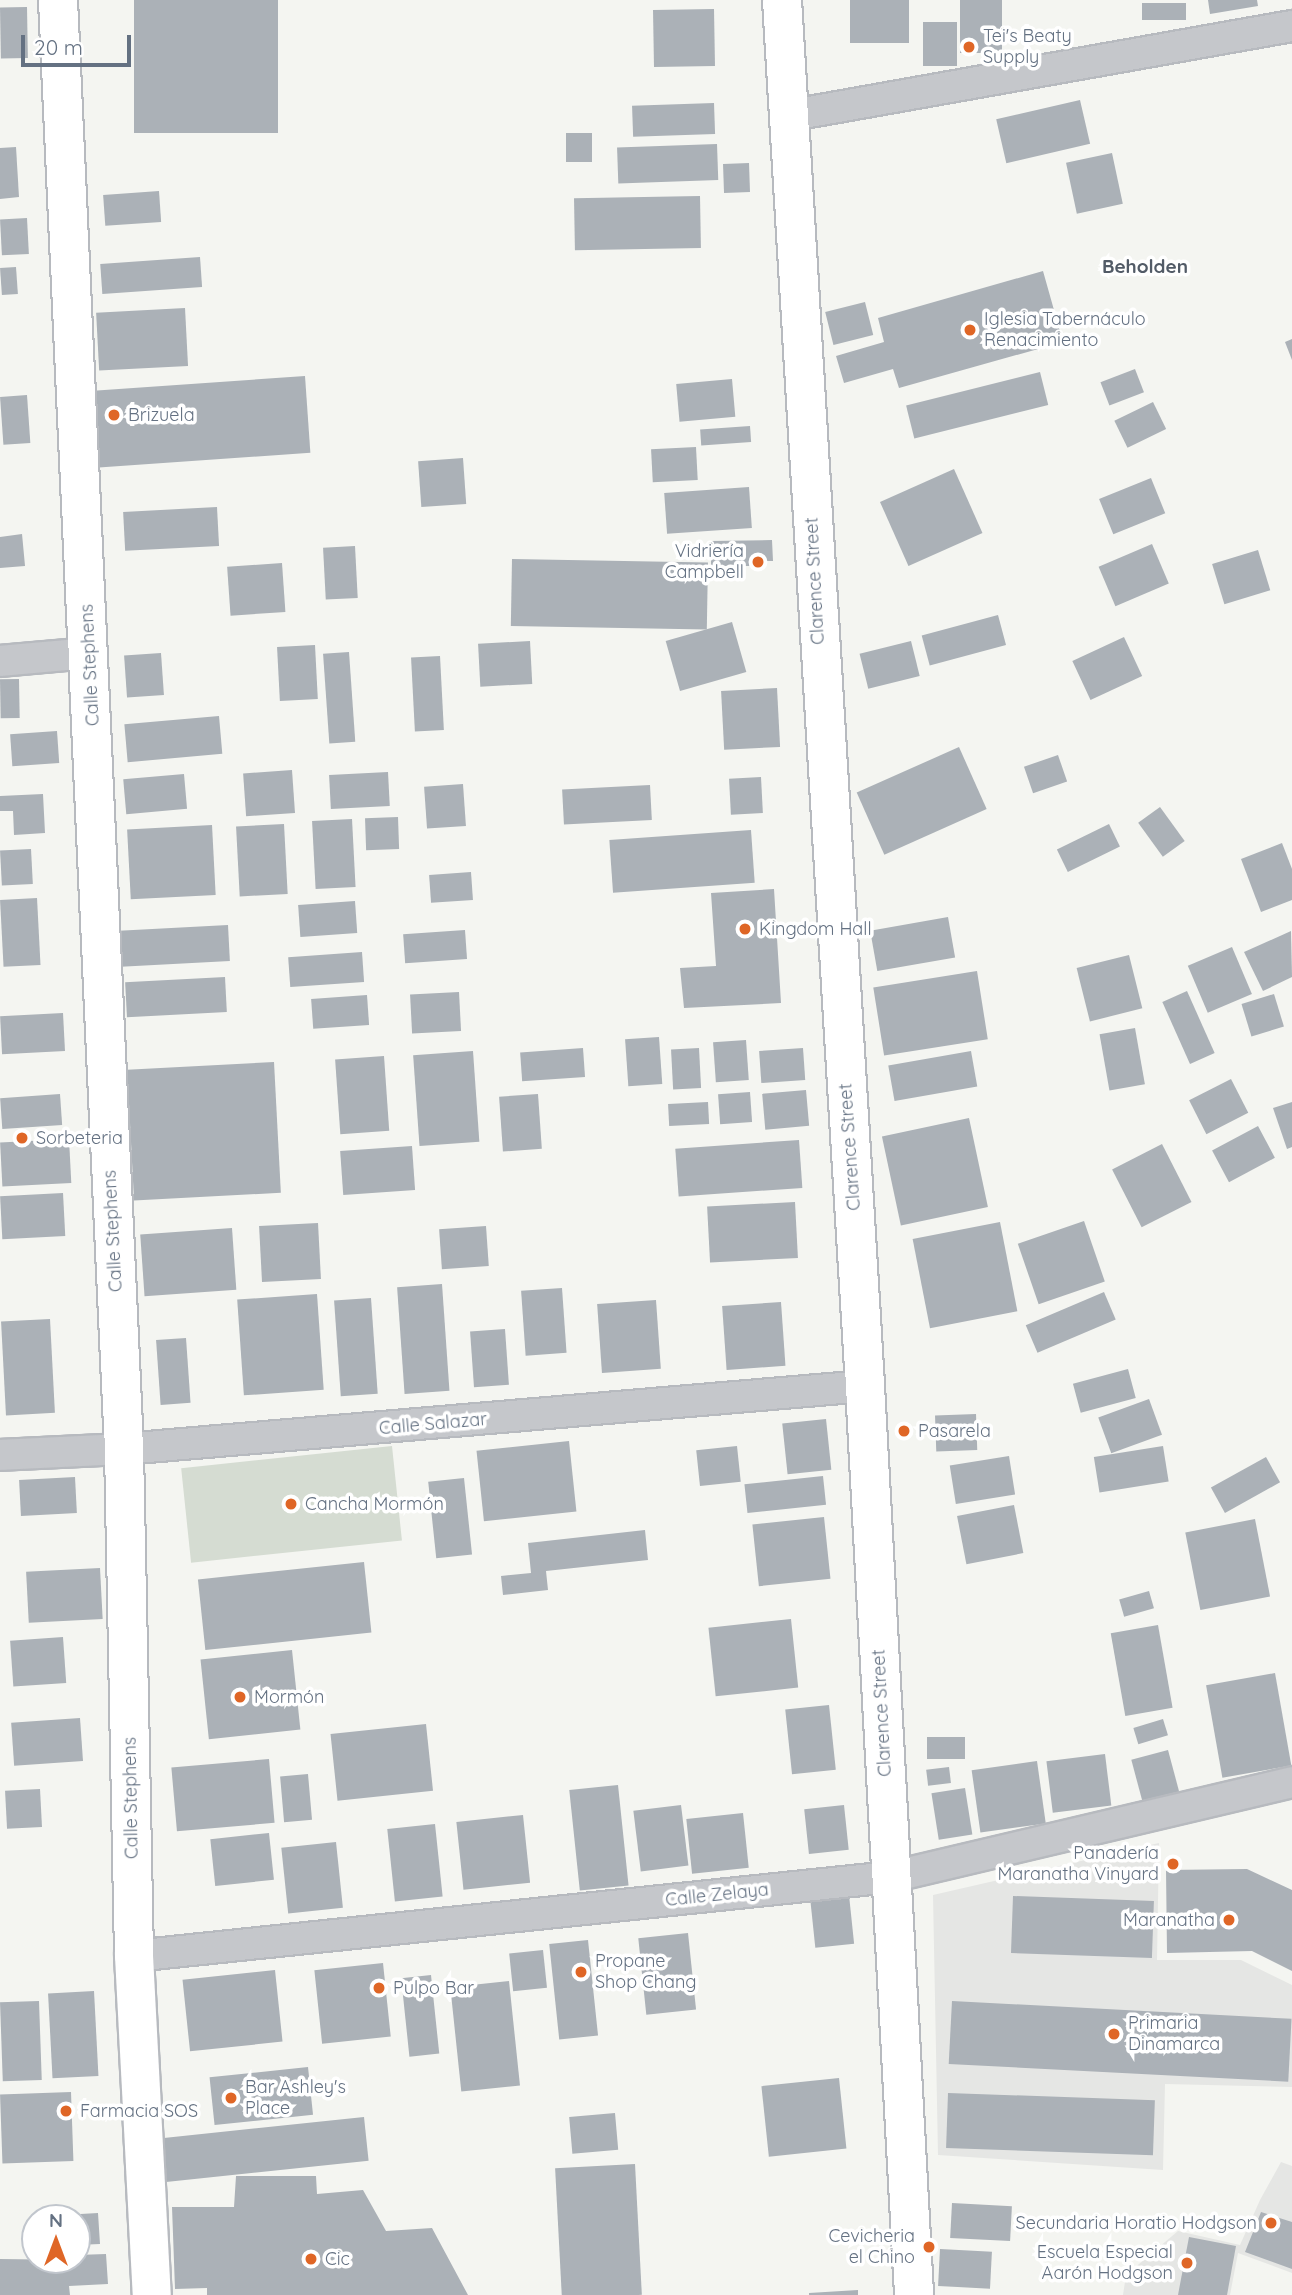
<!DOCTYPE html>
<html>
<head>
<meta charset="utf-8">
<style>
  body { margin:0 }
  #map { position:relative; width:1292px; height:2295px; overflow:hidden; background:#f4f5f1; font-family:Quicksand,sans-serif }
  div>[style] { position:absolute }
  .built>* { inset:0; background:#e5e6e4 }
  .green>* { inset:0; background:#d5dcd2; transform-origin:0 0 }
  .building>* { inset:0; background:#abb1b7; transform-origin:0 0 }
  .roads { filter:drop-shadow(2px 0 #b7babf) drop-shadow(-2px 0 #b7babf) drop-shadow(0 2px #b7babf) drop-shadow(0 -2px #b7babf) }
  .street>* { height:30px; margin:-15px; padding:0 15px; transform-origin:15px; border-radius:15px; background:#c5c7cb }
  .secondary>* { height:38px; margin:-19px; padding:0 19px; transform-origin:19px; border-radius:19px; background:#fff }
  .dots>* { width:19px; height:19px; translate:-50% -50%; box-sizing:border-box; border:4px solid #fff; border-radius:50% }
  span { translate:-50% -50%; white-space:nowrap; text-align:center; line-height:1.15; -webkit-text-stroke:7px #fff; paint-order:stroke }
  .poi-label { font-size:18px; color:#647182 }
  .left { translate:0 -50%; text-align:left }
  .right { translate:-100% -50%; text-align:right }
  .street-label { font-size:18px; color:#647182 }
  .neighbourhood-label { font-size:19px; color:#525b67; font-weight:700 }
  .north { position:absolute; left:21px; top:2204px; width:70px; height:70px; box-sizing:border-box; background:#fff; border:2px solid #c1c6cd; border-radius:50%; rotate:0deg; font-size:19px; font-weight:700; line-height:28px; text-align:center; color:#647182 }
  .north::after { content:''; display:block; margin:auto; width:24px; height:32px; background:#df6626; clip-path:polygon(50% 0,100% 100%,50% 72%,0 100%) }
  .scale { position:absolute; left:21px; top:35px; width:110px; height:32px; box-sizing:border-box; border:4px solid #647182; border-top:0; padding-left:9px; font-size:21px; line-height:24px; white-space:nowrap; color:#647182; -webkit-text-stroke:5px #fff; paint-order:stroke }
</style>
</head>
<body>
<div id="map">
  <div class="built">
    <i style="clip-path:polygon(1159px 1843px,1157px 1960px,1241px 1960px,1292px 1985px,1292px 2087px,1165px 2084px,1163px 2170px,938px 2155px,933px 1895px)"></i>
    <i style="clip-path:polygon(1281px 2162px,1292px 2166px,1292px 2273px,1238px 2253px,1230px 2295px,1123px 2295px,1126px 2275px,1178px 2231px,1240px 2245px,1260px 2200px)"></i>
  </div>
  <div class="green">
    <i style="left:392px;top:1446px;width:95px;height:212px;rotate:84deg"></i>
  </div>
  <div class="building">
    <i style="left:134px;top:0;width:144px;height:133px"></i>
    <i style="left:850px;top:0;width:59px;height:43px"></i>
    <i style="left:960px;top:0;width:42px;height:53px"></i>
    <i style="clip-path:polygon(1208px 0,1257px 0,1258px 6px,1210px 14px)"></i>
    <i style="left:1142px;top:3px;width:44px;height:17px"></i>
    <i style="left:27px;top:7px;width:51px;height:27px;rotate:89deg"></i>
    <i style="left:714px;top:9px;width:57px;height:61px;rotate:89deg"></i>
    <i style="left:923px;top:22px;width:34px;height:44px"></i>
    <i style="left:1080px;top:100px;width:45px;height:86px;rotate:77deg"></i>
    <i style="left:714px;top:103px;width:31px;height:82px;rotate:88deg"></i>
    <i style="left:566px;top:133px;width:26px;height:29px"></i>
    <i style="left:717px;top:144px;width:36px;height:100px;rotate:88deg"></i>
    <i style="clip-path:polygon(16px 147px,19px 197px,0 199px,0 148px)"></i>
    <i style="left:1112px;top:153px;width:52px;height:47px;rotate:78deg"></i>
    <i style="left:749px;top:163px;width:29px;height:26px;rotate:88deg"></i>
    <i style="left:159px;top:191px;width:31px;height:56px;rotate:86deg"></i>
    <i style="left:700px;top:196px;width:52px;height:126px;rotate:89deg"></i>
    <i style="left:27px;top:218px;width:36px;height:27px;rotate:87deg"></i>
    <i style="left:200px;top:257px;width:30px;height:100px;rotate:86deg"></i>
    <i style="left:16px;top:267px;width:27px;height:16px;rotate:86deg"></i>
    <i style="clip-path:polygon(1043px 271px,1063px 342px,899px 388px,893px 369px,844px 383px,836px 356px,884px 342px,878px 318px)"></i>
    <i style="left:865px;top:302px;width:34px;height:41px;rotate:76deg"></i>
    <i style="left:185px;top:308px;width:58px;height:89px;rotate:87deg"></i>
    <i style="clip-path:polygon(1292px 339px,1292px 360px,1285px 342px)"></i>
    <i style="left:1135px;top:369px;width:25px;height:37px;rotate:69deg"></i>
    <i style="left:1040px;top:372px;width:34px;height:138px;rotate:76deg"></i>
    <i style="left:305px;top:376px;width:77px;height:212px;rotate:86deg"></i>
    <i style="left:732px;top:379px;width:38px;height:56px;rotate:85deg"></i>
    <i style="left:27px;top:395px;width:48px;height:27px;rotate:86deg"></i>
    <i style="left:1153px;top:402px;width:30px;height:43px;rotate:64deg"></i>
    <i style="left:750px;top:426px;width:16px;height:50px;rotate:86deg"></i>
    <i style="left:696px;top:447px;width:33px;height:45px;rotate:87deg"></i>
    <i style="left:463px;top:458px;width:46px;height:45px;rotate:86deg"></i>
    <i style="left:954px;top:469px;width:70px;height:81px;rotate:66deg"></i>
    <i style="left:1151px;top:478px;width:38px;height:56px;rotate:68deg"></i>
    <i style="left:749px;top:487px;width:41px;height:85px;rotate:86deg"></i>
    <i style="left:217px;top:507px;width:39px;height:94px;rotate:87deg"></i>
    <i style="clip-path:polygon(22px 534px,25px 566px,0 568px,0 537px)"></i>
    <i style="clip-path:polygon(772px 540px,773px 561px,754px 561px,754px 566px,711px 566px,711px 541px)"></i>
    <i style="left:1152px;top:544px;width:43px;height:58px;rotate:67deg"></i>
    <i style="left:355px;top:546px;width:52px;height:32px;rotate:87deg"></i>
    <i style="left:1258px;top:550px;width:42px;height:48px;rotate:73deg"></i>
    <i style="left:512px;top:559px;width:196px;height:67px;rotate:1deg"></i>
    <i style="left:282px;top:563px;width:49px;height:55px;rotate:86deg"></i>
    <i style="left:998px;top:615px;width:31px;height:79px;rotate:75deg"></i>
    <i style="left:732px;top:622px;width:52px;height:69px;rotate:74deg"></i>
    <i style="left:1124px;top:637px;width:43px;height:57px;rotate:65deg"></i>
    <i style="left:530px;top:641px;width:43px;height:52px;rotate:87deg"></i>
    <i style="left:911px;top:641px;width:36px;height:53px;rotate:76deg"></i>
    <i style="left:315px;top:645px;width:54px;height:38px;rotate:87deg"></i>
    <i style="left:349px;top:652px;width:90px;height:26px;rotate:86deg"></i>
    <i style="left:161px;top:653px;width:42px;height:37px;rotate:86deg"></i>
    <i style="left:440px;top:656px;width:74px;height:29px;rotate:87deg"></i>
    <i style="left:19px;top:679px;width:39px;height:19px;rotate:89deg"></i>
    <i style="left:777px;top:688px;width:59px;height:56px;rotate:87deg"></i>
    <i style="left:219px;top:716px;width:38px;height:95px;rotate:85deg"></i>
    <i style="left:57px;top:731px;width:32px;height:47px;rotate:86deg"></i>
    <i style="left:959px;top:747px;width:68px;height:112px;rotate:66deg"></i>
    <i style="left:1058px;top:755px;width:28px;height:36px;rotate:71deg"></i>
    <i style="left:292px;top:770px;width:43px;height:49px;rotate:86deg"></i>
    <i style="left:388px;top:772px;width:34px;height:59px;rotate:87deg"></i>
    <i style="left:184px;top:774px;width:35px;height:61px;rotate:85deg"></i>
    <i style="left:761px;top:777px;width:36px;height:32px;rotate:87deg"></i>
    <i style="left:463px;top:784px;width:42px;height:39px;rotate:86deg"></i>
    <i style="left:650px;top:785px;width:35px;height:88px;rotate:87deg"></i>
    <i style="clip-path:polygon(43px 794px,45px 833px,14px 835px,13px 811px,0 811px,0 796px)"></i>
    <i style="left:1160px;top:807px;width:42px;height:27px;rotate:54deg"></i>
    <i style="left:398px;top:817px;width:32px;height:33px;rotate:88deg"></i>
    <i style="left:352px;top:819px;width:68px;height:40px;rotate:87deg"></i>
    <i style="left:284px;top:824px;width:70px;height:48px;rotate:87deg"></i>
    <i style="left:1109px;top:824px;width:25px;height:58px;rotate:64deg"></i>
    <i style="left:212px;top:825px;width:70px;height:85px;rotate:87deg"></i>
    <i style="left:751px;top:830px;width:53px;height:142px;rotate:86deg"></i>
    <i style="clip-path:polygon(1282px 843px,1292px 869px,1292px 900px,1261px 912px,1241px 859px)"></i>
    <i style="left:31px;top:849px;width:35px;height:31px;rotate:87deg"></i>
    <i style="left:471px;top:872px;width:28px;height:42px;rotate:86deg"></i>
    <i style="clip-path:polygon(774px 889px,781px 1003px,684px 1008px,680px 968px,716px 966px,711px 893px)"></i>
    <i style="left:37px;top:898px;width:67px;height:37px;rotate:87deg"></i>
    <i style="left:355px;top:901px;width:32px;height:57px;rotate:86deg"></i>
    <i style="left:948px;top:917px;width:41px;height:79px;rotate:80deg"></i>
    <i style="left:228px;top:925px;width:36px;height:109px;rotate:87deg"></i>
    <i style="left:465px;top:930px;width:29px;height:62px;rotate:86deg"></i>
    <i style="clip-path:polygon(1291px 931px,1292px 977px,1263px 991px,1244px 952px)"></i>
    <i style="left:1232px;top:947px;width:51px;height:48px;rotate:67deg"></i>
    <i style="left:362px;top:952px;width:30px;height:74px;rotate:86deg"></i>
    <i style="left:1129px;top:955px;width:55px;height:54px;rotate:76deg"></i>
    <i style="left:977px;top:971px;width:69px;height:105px;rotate:81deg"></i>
    <i style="left:225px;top:977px;width:35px;height:100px;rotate:87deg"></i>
    <i style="left:1187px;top:991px;width:68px;height:27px;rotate:66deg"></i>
    <i style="left:459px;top:992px;width:39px;height:49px;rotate:87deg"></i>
    <i style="left:1274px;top:994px;width:34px;height:34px;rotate:73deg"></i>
    <i style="left:367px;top:995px;width:30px;height:56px;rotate:86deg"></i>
    <i style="left:63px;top:1013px;width:38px;height:63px;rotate:87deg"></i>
    <i style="left:1135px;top:1028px;width:57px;height:36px;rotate:80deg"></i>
    <i style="left:659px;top:1037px;width:47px;height:34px;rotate:86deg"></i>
    <i style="left:746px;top:1040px;width:40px;height:33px;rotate:86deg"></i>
    <i style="left:583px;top:1048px;width:29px;height:63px;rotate:86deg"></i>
    <i style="left:699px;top:1048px;width:40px;height:28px;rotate:87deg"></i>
    <i style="left:803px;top:1048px;width:32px;height:44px;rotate:86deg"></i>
    <i style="left:473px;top:1051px;width:91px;height:60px;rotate:86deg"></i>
    <i style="left:971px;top:1051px;width:36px;height:84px;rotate:80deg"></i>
    <i style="left:384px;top:1056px;width:75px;height:49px;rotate:86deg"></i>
    <i style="left:274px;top:1062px;width:131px;height:147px;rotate:87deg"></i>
    <i style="left:1231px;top:1079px;width:38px;height:47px;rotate:63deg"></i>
    <i style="left:806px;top:1090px;width:36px;height:44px;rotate:85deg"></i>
    <i style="left:750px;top:1092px;width:30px;height:32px;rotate:86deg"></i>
    <i style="left:60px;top:1094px;width:31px;height:60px;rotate:86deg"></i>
    <i style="left:538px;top:1094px;width:55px;height:39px;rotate:86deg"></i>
    <i style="left:708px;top:1102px;width:22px;height:40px;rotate:87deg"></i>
    <i style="clip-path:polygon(1292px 1102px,1292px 1147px,1287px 1149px,1273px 1108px)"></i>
    <i style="left:969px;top:1118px;width:91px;height:89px;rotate:78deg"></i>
    <i style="left:1258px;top:1126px;width:36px;height:52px;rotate:62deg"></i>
    <i style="left:69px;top:1139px;width:44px;height:69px;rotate:87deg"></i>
    <i style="left:799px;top:1140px;width:48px;height:124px;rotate:86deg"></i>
    <i style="left:1162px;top:1144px;width:65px;height:56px;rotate:63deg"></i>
    <i style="left:412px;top:1146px;width:44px;height:72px;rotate:86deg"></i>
    <i style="left:63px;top:1193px;width:43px;height:63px;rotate:87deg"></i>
    <i style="left:795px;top:1202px;width:56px;height:88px;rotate:87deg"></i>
    <i style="left:1084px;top:1221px;width:64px;height:70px;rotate:71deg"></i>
    <i style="left:1000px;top:1222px;width:91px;height:89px;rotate:79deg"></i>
    <i style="left:318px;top:1223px;width:56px;height:59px;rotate:87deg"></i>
    <i style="left:486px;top:1226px;width:40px;height:47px;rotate:86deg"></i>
    <i style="left:232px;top:1228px;width:62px;height:92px;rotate:86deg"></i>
    <i style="left:442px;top:1284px;width:107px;height:45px;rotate:86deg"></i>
    <i style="left:562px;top:1288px;width:65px;height:41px;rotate:86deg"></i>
    <i style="left:1104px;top:1292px;width:30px;height:85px;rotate:67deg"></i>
    <i style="left:317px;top:1294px;width:96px;height:80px;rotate:86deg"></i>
    <i style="left:371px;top:1298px;width:96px;height:37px;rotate:86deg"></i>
    <i style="left:656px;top:1300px;width:69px;height:59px;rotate:86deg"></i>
    <i style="left:781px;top:1302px;width:64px;height:59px;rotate:86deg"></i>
    <i style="left:50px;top:1319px;width:94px;height:49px;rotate:87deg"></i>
    <i style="left:505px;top:1329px;width:56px;height:35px;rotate:86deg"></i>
    <i style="left:186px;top:1338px;width:65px;height:30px;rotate:86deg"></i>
    <i style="left:1128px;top:1369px;width:30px;height:57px;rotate:75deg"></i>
    <i style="left:1149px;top:1399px;width:38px;height:54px;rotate:70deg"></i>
    <i style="left:976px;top:1414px;width:36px;height:41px;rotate:88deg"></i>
    <i style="left:826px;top:1419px;width:51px;height:44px;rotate:84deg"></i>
    <i style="left:569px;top:1441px;width:71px;height:93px;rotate:84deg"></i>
    <i style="left:737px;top:1446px;width:36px;height:41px;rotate:84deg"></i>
    <i style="left:1163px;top:1446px;width:36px;height:70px;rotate:81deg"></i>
    <i style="left:1009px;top:1456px;width:39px;height:60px;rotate:81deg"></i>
    <i style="left:1266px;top:1457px;width:29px;height:63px;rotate:61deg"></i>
    <i style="left:823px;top:1476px;width:29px;height:79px;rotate:84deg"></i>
    <i style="left:75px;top:1477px;width:36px;height:56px;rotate:87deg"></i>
    <i style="left:464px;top:1478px;width:77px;height:36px;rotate:84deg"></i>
    <i style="left:1014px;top:1505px;width:49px;height:58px;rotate:79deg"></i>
    <i style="left:824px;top:1517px;width:62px;height:72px;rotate:84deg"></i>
    <i style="left:1255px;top:1519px;width:79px;height:71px;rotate:79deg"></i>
    <i style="clip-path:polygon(645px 1530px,648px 1560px,546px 1571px,548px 1590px,503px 1595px,501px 1576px,531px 1573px,528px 1543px)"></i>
    <i style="left:364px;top:1562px;width:71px;height:167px;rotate:84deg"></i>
    <i style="left:100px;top:1568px;width:51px;height:74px;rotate:87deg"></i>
    <i style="left:1149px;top:1591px;width:18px;height:31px;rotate:74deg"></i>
    <i style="left:791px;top:1619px;width:69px;height:83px;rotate:84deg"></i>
    <i style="left:1158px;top:1625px;width:84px;height:48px;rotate:80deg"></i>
    <i style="left:63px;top:1637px;width:46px;height:53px;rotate:86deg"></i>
    <i style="left:292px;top:1650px;width:80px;height:92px;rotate:84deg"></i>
    <i style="left:1275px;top:1673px;width:94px;height:70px;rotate:80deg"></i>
    <i style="left:829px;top:1705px;width:65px;height:44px;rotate:84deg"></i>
    <i style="left:80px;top:1718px;width:43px;height:69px;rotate:86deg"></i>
    <i style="left:1163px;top:1719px;width:17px;height:31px;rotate:73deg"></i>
    <i style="left:426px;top:1724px;width:67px;height:96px;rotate:84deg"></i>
    <i style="left:927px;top:1737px;width:38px;height:22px"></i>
    <i style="left:1168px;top:1750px;width:53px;height:38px;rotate:75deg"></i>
    <i style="left:1105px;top:1754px;width:52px;height:59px;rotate:83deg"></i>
    <i style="left:269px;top:1759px;width:64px;height:98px;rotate:85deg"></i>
    <i style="left:1037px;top:1761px;width:63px;height:66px;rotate:82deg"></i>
    <i style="left:949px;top:1767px;width:16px;height:23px;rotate:83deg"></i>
    <i style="left:308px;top:1774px;width:46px;height:28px;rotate:85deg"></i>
    <i style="left:618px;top:1785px;width:101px;height:49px;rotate:84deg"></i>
    <i style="left:965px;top:1788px;width:47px;height:34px;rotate:81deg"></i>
    <i style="left:40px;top:1789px;width:38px;height:35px;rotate:87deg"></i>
    <i style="left:681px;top:1805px;width:61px;height:48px;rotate:83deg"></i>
    <i style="left:844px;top:1805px;width:45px;height:40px;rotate:84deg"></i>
    <i style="left:743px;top:1813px;width:55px;height:57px;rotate:84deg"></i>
    <i style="left:523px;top:1815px;width:68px;height:67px;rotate:84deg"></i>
    <i style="left:435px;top:1824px;width:73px;height:48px;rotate:84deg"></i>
    <i style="left:269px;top:1833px;width:47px;height:59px;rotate:84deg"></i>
    <i style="left:336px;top:1842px;width:66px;height:55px;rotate:84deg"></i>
    <i style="clip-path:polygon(1247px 1869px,1292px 1890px,1292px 1971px,1252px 1951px,1167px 1953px,1166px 1870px)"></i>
    <i style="left:849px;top:1895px;width:49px;height:39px;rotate:84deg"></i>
    <i style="left:1013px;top:1896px;width:141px;height:57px;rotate:2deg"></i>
    <i style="left:688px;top:1933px;width:77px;height:50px;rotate:84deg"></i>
    <i style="left:588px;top:1940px;width:96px;height:39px;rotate:84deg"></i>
    <i style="left:543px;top:1950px;width:38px;height:34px;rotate:84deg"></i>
    <i style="left:383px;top:1963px;width:74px;height:69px;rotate:84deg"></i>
    <i style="left:275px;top:1970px;width:72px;height:93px;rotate:84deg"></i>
    <i style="left:431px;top:1975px;width:79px;height:30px;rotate:84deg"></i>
    <i style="left:509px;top:1981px;width:105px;height:59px;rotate:84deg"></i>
    <i style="left:94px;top:1991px;width:85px;height:46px;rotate:87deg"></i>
    <i style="left:39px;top:2001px;width:79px;height:39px;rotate:88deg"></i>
    <i style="left:952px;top:2001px;width:340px;height:63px;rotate:3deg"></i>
    <i style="left:308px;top:2067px;width:48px;height:99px;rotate:84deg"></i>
    <i style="left:839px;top:2078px;width:71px;height:78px;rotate:84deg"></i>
    <i style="left:71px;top:2092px;width:69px;height:71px;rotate:88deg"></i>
    <i style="left:948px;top:2093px;width:207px;height:55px;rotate:2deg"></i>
    <i style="left:615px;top:2113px;width:37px;height:46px;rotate:85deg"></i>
    <i style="left:364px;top:2117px;width:44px;height:206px;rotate:84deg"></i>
    <i style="left:635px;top:2164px;width:131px;height:80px;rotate:87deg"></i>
    <i style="clip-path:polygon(236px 2176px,316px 2176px,317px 2194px,363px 2190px,386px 2231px,432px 2228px,468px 2295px,207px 2295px,207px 2288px,175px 2289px,172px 2207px,234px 2207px)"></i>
    <i style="left:952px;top:2203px;width:60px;height:35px;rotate:3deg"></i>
    <i style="clip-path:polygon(1261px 2212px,1292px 2222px,1292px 2269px,1245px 2252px)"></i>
    <i style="clip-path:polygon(98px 2213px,100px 2244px,77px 2245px,77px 2218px,63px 2218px,63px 2215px)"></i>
    <i style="clip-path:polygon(1189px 2237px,1236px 2246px,1227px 2295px,1178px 2295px)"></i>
    <i style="left:940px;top:2249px;width:52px;height:37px;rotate:3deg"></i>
    <i style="clip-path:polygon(106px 2254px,108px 2284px,69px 2286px,70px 2295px,0 2295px,0 2259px,77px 2260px,77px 2255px)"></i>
    <i style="clip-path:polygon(858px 2290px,858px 2295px,809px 2295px,809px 2293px)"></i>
  </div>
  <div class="roads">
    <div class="street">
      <i style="left:787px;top:116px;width:513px;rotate:-10.11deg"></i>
      <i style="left:0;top:661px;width:90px;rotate:-5.1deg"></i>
      <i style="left:0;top:1455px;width:124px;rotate:-2.8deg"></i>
      <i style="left:124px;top:1449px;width:744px;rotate:-4.86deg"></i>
      <i style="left:134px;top:1956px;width:761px;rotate:-5.96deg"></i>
      <i style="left:891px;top:1877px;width:412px;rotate:-13.3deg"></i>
    </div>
    <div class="secondary">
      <i style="left:58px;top:0;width:1451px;rotate:87.39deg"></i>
      <i style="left:124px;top:1449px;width:507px;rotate:88.87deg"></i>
      <i style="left:134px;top:1956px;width:339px;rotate:87deg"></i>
      <i style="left:782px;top:0;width:1388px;rotate:86.57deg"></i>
      <i style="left:865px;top:1386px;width:910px;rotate:86.91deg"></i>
    </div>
  </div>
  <div class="dots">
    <i style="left:969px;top:47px;background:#df6626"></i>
    <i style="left:970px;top:330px;background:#df6626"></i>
    <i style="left:114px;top:415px;background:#df6626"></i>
    <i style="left:758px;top:562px;background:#df6626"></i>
    <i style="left:745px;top:929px;background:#df6626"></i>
    <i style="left:22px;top:1138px;background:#df6626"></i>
    <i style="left:904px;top:1431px;background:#df6626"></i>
    <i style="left:291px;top:1504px;background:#df6626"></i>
    <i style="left:240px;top:1697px;background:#df6626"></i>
    <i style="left:1173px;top:1864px;background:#df6626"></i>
    <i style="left:1229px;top:1920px;background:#df6626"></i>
    <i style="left:581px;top:1972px;background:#df6626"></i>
    <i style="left:379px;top:1988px;background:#df6626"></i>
    <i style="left:1114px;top:2034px;background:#df6626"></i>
    <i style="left:231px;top:2098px;background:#df6626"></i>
    <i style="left:66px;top:2111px;background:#df6626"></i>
    <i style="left:1271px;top:2223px;background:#df6626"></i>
    <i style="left:929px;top:2247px;background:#df6626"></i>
    <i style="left:311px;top:2259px;background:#df6626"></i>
    <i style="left:1187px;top:2263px;background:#df6626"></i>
  </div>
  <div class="poi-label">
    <span class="left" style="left:983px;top:47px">Tei's Beaty<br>Supply</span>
    <span class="left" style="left:984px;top:330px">Iglesia Tabernáculo<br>Renacimiento</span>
    <span class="left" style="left:128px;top:415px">Brizuela</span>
    <span class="right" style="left:744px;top:562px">Vidriería<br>Campbell</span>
    <span class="left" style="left:759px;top:929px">Kingdom Hall</span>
    <span class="left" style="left:36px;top:1138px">Sorbeteria</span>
    <span class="left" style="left:918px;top:1431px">Pasarela</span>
    <span class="left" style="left:305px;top:1504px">Cancha Mormón</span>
    <span class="left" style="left:254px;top:1697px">Mormón</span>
    <span class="right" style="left:1159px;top:1864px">Panadería<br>Maranatha Vinyard</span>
    <span class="right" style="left:1215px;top:1920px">Maranatha</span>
    <span class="left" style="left:595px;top:1972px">Propane<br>Shop Chang</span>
    <span class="left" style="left:393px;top:1988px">Pulpo Bar</span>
    <span class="left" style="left:1128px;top:2034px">Primaria<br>Dinamarca</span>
    <span class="left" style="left:245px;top:2098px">Bar Ashley's<br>Place</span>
    <span class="left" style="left:80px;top:2111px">Farmacia SOS</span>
    <span class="right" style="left:1257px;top:2223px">Secundaria Horatio Hodgson</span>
    <span class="right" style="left:915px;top:2247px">Cevicheria<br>el Chino</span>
    <span class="right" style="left:1173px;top:2263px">Escuela Especial<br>Aarón Hodgson</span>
    <span class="left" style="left:325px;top:2259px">Cic</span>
  </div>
  <div class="street-label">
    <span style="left:815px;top:581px;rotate:-93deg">Clarence Street</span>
    <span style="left:90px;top:665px;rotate:-93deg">Calle Stephens</span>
    <span style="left:850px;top:1147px;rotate:-94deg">Clarence Street</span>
    <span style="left:113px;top:1231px;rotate:-93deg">Calle Stephens</span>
    <span style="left:433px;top:1424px;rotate:-5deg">Calle Salazar</span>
    <span style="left:882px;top:1713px;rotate:-93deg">Clarence Street</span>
    <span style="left:131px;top:1798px;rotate:-91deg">Calle Stephens</span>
    <span style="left:717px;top:1895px;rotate:-6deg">Calle Zelaya</span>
  </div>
  <div class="neighbourhood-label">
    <span style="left:1145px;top:267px">Beholden</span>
  </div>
  <div class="north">N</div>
  <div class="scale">20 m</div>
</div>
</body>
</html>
